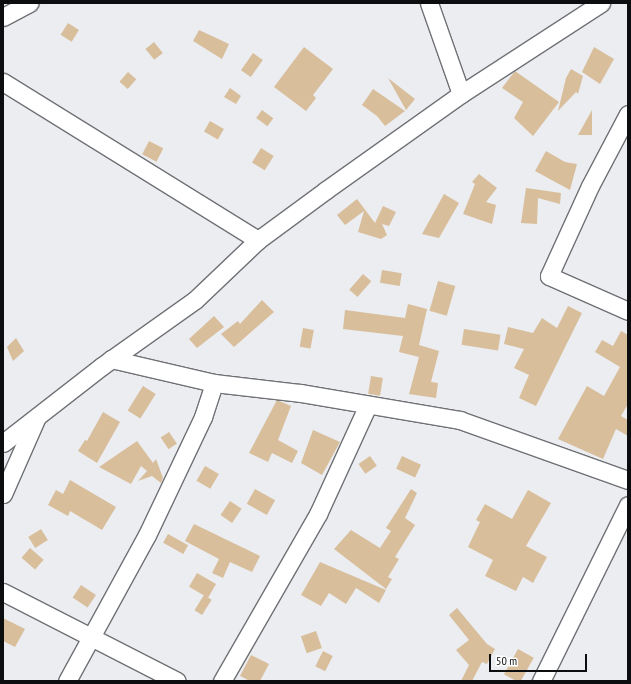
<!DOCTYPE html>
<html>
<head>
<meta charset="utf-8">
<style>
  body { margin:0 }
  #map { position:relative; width:631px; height:684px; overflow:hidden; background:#ebedf1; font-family:"PT Sans Narrow",sans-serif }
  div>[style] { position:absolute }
  .building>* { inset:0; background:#d8be9b; transform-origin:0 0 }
  .roads { filter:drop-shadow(1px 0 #6f7175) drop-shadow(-1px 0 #6f7175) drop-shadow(0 1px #6f7175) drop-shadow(0 -1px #6f7175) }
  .minor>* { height:17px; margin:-8.5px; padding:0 8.5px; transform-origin:8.5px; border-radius:8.5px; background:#fff }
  span { translate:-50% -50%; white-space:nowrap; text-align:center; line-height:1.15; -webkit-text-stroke:4px #fff; paint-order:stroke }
  .frame { position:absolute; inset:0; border:4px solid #0c0d0e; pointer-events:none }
  .scale { position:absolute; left:489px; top:654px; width:98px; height:18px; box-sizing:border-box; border:2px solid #0c0d0e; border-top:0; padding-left:5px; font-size:12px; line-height:14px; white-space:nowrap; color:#0c0d0e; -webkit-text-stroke:3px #fff; paint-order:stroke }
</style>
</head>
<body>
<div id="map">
  <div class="building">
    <i style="left:68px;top:23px;width:13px;height:14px;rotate:32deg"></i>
    <i style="clip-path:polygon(199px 30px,229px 44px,222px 59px,193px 41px)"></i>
    <i style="left:154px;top:42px;width:14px;height:11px;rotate:51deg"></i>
    <i style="clip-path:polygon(304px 47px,333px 69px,313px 95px,316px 98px,306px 111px,274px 87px)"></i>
    <i style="clip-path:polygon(594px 47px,614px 59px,600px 84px,582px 72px)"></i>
    <i style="left:253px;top:53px;width:12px;height:21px;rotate:35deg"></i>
    <i style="clip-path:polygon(571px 69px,583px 76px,578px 94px,576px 92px,558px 111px,566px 78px)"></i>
    <i style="clip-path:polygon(515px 71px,559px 102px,533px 136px,514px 118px,523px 102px,502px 88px)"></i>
    <i style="left:128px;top:72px;width:11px;height:13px;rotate:41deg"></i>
    <i style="clip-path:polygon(388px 78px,415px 99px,406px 110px)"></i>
    <i style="clip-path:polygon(230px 88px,241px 96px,236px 104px,224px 97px)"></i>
    <i style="clip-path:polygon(373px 89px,405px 111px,385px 126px,377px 116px,362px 105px)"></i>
    <i style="left:262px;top:110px;width:14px;height:10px;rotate:36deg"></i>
    <i style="clip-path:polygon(592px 110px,592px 135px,578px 135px)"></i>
    <i style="left:210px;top:121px;width:16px;height:12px;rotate:30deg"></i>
    <i style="left:149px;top:141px;width:16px;height:15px;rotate:27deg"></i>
    <i style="left:261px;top:148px;width:15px;height:17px;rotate:32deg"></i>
    <i style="clip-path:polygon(546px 151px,565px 162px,577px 164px,570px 190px,535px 171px)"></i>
    <i style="clip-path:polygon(479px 174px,497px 188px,486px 202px,496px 205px,492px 224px,463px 214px,475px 184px,472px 182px)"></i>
    <i style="clip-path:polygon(526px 188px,561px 193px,560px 204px,538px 198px,537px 224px,521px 223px)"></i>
    <i style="clip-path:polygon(444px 194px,459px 203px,439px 238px,422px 234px)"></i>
    <i style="clip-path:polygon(357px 199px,375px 223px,383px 206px,396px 212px,389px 226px,382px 224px,387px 235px,381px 239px,358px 232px,364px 211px,345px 225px,337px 215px)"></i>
    <i style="left:382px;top:270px;width:20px;height:13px;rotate:9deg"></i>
    <i style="left:363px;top:274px;width:11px;height:21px;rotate:41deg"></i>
    <i style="left:438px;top:281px;width:18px;height:31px;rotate:16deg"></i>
    <i style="clip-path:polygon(262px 300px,274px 312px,234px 347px,221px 334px,238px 321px,240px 324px)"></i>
    <i style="clip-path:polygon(408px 304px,427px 309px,419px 345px,439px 351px,431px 382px,438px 383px,436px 398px,409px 394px,419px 357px,399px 352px,403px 336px,343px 329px,345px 310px,405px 318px)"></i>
    <i style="clip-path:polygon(568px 306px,582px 313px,536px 406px,519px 398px,529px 375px,514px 368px,524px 349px,504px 344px,508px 327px,533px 333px,542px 318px,557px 328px)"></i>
    <i style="clip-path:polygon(214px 316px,224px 327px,197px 348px,189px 339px)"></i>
    <i style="left:303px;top:328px;width:11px;height:19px;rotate:10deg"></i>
    <i style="left:464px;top:329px;width:37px;height:16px;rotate:9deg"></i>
    <i style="clip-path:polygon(621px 331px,628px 335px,628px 404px,621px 416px,628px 420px,628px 436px,616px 429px,603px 459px,558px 439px,587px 386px,604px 396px,620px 367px,595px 352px,602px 340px,613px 346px)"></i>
    <i style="clip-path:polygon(16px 338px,24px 351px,13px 361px,7px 347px)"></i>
    <i style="left:371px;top:376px;width:12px;height:18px;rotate:9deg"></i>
    <i style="left:143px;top:386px;width:15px;height:29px;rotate:32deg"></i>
    <i style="clip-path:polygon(277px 400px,291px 406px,278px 440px,298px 451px,292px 463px,272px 453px,268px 462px,249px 453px)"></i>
    <i style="clip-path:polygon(103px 412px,120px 422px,97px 463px,78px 451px,85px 440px,87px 441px)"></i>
    <i style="clip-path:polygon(313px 430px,340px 442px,322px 475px,301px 463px)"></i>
    <i style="left:169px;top:432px;width:14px;height:10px;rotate:56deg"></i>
    <i style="clip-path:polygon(137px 441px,153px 463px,156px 459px,163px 478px,161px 483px,152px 476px,138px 481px,147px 471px,141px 466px,131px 484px,99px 467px)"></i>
    <i style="left:370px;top:456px;width:12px;height:14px;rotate:55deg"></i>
    <i style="left:402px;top:456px;width:21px;height:14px;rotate:25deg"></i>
    <i style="left:205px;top:466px;width:16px;height:17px;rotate:30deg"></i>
    <i style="clip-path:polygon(70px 480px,116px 507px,102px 530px,70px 511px,68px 516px,48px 505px,56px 490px,63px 494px)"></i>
    <i style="left:255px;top:489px;width:23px;height:17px;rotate:29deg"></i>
    <i style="clip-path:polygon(411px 489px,417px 493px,405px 518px,415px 525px,395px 557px,399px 559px,388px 577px,392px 579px,386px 589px,334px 549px,351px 530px,380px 548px,391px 531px,386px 528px)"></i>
    <i style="clip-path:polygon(528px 490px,551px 503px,526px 546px,547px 557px,533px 583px,523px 577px,516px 591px,485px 576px,493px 560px,468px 547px,480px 522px,476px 520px,485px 504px,512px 519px)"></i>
    <i style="left:230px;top:501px;width:14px;height:17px;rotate:34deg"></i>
    <i style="clip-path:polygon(194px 524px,260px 556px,252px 572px,230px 562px,223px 578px,212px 573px,219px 559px,185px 541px)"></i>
    <i style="left:41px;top:529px;width:13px;height:15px;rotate:58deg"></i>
    <i style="left:168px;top:534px;width:23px;height:10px;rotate:29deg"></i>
    <i style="left:30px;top:548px;width:18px;height:13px;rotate:41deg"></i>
    <i style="clip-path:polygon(320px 562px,386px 590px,379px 603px,356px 588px,346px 604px,329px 593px,321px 606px,301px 595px)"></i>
    <i style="left:197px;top:573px;width:22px;height:16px;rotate:30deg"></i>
    <i style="left:81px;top:585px;width:18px;height:15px;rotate:34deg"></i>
    <i style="left:204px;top:595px;width:9px;height:18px;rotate:32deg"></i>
    <i style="clip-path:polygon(457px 608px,487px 644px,495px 649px,487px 664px,482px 662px,472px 681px,461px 681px,469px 665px,456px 650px,469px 640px,449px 615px)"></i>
    <i style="clip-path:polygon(3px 618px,25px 629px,15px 647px,3px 641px)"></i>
    <i style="left:316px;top:631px;width:18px;height:16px;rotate:71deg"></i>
    <i style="left:518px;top:649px;width:18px;height:29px;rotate:29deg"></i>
    <i style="left:323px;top:651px;width:11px;height:17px;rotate:27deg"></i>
    <i style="clip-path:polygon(251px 655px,269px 664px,260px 681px,250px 681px,240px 676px)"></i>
  </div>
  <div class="roads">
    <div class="minor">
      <i style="left:429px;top:3px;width:96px;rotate:70.6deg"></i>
      <i style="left:3px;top:17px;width:30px;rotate:-28deg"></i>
      <i style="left:3px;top:82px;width:300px;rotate:31.8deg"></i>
      <i style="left:628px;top:114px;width:81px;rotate:117.8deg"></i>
      <i style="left:590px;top:186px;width:99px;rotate:114.5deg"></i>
      <i style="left:549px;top:276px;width:86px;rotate:23.9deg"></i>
      <i style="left:111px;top:359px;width:106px;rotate:13.1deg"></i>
      <i style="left:214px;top:383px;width:88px;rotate:6.6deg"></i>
      <i style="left:301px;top:393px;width:161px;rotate:9.6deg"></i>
      <i style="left:460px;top:420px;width:178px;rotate:19.7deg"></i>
      <i style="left:3px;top:443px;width:125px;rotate:-37.9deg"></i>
      <i style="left:102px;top:366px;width:114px;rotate:-35.4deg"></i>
      <i style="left:195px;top:300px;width:87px;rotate:-43.6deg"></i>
      <i style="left:258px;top:240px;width:84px;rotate:-36.3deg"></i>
      <i style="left:326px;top:190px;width:166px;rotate:-35.4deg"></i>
      <i style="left:461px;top:94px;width:167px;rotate:-33deg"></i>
      <i style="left:3px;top:494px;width:84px;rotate:-66.2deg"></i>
      <i style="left:3px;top:592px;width:195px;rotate:27.1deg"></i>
      <i style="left:67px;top:681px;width:166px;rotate:-61.3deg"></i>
      <i style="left:147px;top:535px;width:131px;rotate:-64.6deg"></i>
      <i style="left:203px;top:417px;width:36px;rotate:-72deg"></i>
      <i style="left:222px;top:681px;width:193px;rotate:-60.1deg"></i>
      <i style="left:318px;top:514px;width:120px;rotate:-65.4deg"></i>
      <i style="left:541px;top:681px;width:196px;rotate:-63.7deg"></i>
    </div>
  </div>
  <div class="frame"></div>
  <div class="scale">50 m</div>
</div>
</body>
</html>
